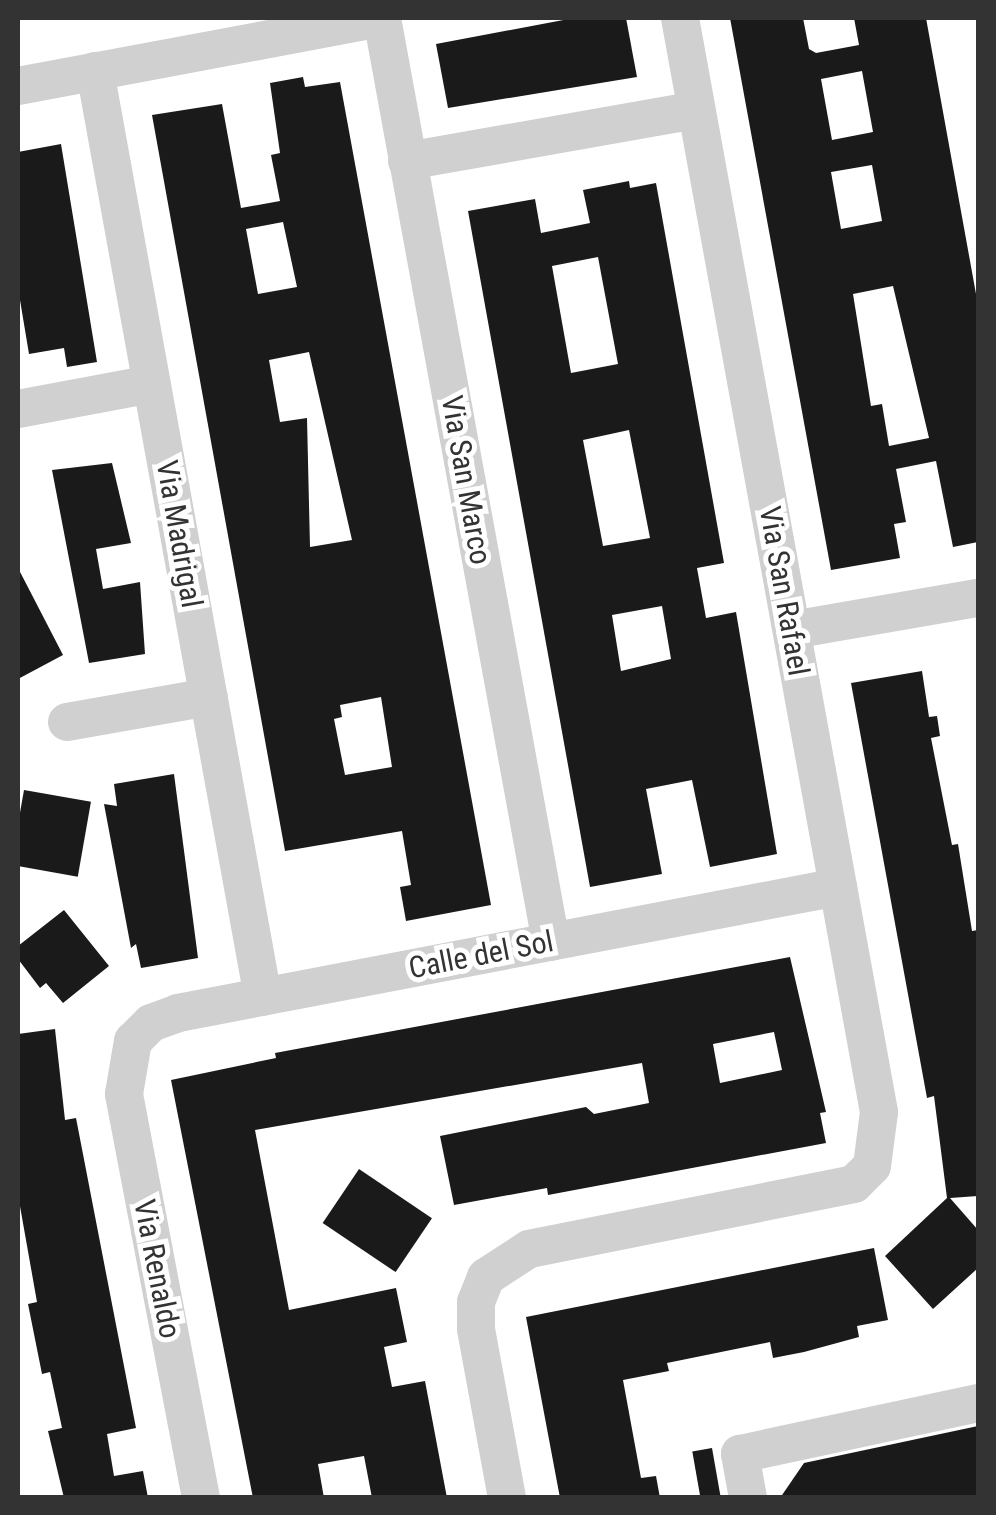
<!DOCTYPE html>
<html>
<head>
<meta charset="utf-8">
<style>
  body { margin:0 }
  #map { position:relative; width:996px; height:1515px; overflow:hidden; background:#fff; font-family:"Roboto Condensed",sans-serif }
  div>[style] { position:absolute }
  .building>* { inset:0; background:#1a1a1a; transform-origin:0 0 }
  .minor>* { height:38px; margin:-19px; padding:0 19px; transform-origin:19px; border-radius:19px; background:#d0d0d0 }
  span { translate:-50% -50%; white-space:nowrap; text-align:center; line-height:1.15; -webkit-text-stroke:10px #fff; paint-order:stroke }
  .street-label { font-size:30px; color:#333 }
  .frame { position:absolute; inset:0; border:20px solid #333; pointer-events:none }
</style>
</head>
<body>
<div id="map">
  <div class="building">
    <i style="clip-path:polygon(574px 18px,626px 18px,637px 77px,448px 108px,436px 44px)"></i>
    <i style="clip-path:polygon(evenodd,730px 18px,803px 18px,809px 49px,816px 53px,859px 45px,854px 18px,926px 18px,978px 305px,978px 542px,953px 547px,936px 461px,896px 469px,906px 522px,894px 524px,900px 558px,831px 570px,730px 18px,862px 71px,873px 132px,832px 140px,821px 79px,862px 71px,730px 18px,872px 165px,882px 221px,841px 229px,831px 172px,872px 165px,730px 18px,893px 286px,929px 438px,889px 446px,882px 404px,871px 406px,853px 294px,893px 286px)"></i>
    <i style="clip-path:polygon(evenodd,303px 77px,305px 87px,340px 82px,491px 905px,406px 921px,400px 887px,411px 885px,402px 831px,285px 851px,152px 115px,222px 104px,241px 208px,280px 201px,271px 155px,280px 153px,270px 83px,303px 77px,283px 222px,297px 287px,258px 294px,246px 229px,283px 222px,303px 77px,309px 352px,352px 540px,310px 547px,307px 418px,280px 422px,269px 360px,309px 352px,303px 77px,381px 697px,392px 767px,345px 775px,334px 719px,342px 717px,340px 705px,381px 697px)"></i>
    <i style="clip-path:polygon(61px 144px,97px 362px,67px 367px,64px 348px,29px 354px,18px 288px,18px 152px)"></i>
    <i style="clip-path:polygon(evenodd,629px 181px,630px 188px,656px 183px,724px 563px,697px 568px,706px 618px,736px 612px,777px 854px,710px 867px,692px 780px,646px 789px,662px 874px,590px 887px,468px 211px,535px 199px,541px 233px,590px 223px,583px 190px,629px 181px,598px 257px,618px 364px,571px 373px,552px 266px,598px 257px,629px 181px,629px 430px,650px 538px,603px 546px,583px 440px,629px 430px,629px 181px,662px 606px,671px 659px,621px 671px,612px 615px,662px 606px)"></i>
    <i style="clip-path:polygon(112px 463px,131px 543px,96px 549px,103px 589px,140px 582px,145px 654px,89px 663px,52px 470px)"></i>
    <i style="clip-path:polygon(18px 568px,63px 655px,18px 679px)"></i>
    <i style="clip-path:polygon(922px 671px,929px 717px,937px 716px,940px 736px,931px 738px,952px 845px,958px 844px,972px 931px,978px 930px,978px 1196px,950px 1198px,978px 1230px,978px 1268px,933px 1309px,885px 1256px,947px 1198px,934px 1096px,927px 1098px,851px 683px)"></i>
    <i style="clip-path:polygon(174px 774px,198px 958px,141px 968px,136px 944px,131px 948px,104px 804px,117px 806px,114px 784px)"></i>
    <i style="left:24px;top:790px;width:68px;height:76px;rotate:10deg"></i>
    <i style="clip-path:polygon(64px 910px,109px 966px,63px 1003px,46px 983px,40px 988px,18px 959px,18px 946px)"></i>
    <i style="clip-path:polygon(evenodd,790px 957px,826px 1112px,820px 1113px,826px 1143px,548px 1195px,547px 1188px,454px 1205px,440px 1136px,586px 1107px,594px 1114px,649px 1103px,642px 1063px,255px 1130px,289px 1310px,396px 1288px,407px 1342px,384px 1347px,392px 1387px,425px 1381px,447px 1498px,372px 1498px,364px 1456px,318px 1464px,324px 1498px,253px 1498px,171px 1080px,276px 1058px,275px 1053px,790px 957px,774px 1032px,782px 1070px,720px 1083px,713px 1044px,774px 1032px)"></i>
    <i style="clip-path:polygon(55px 1029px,65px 1120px,76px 1118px,136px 1428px,107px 1434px,114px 1476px,143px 1471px,148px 1498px,64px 1498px,48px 1431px,62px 1428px,50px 1372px,42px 1374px,28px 1304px,37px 1302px,18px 1195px,18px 1034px)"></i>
    <i style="left:359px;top:1169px;width:88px;height:65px;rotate:34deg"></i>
    <i style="clip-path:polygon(874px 1248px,888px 1320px,857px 1326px,859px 1337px,804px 1352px,773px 1358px,770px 1342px,667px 1363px,669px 1371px,623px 1380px,641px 1478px,656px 1476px,660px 1498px,560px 1498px,526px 1317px)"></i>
    <i style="clip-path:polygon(978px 1426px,978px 1498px,780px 1498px,804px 1463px)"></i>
    <i style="left:712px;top:1448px;width:51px;height:20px;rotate:80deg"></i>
  </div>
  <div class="minor">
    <i style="left:382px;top:18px;width:939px;rotate:79.64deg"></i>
    <i style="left:95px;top:71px;width:941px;rotate:79.72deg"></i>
    <i style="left:18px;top:86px;width:370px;rotate:-10.6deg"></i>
    <i style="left:407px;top:161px;width:293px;rotate:-10deg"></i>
    <i style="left:18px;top:409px;width:136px;rotate:-10.6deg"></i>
    <i style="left:792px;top:630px;width:189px;rotate:-9.8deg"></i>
    <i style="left:67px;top:722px;width:144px;rotate:-10deg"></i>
    <i style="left:201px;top:1498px;width:411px;rotate:-100.8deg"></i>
    <i style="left:124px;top:1094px;width:54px;rotate:-80.4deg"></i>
    <i style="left:133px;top:1041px;width:25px;rotate:-45deg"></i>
    <i style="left:151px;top:1023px;width:29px;rotate:-20deg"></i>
    <i style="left:178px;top:1013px;width:672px;rotate:-10.81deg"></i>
    <i style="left:507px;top:1498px;width:172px;rotate:-100.4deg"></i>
    <i style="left:476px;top:1329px;width:27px;rotate:-90deg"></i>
    <i style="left:476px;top:1302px;width:27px;rotate:-68deg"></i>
    <i style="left:486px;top:1277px;width:51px;rotate:-33.1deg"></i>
    <i style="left:529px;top:1249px;width:331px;rotate:-11.3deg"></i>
    <i style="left:854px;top:1184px;width:25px;rotate:-45deg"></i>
    <i style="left:872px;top:1166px;width:54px;rotate:-82.6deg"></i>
    <i style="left:879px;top:1112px;width:1112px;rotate:-100.31deg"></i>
    <i style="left:748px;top:1498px;width:45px;rotate:-100.3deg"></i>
    <i style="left:740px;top:1454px;width:243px;rotate:-12.1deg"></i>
  </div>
  <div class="street-label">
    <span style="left:466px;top:480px;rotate:80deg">Via San Marco</span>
    <span style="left:179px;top:534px;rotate:80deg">Via Madrigal</span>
    <span style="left:784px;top:591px;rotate:80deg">Via San Rafael</span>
    <span style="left:481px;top:955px;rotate:-11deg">Calle del Sol</span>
    <span style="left:157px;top:1269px;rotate:79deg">Via Renaldo</span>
  </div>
  <div class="frame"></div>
</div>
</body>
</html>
